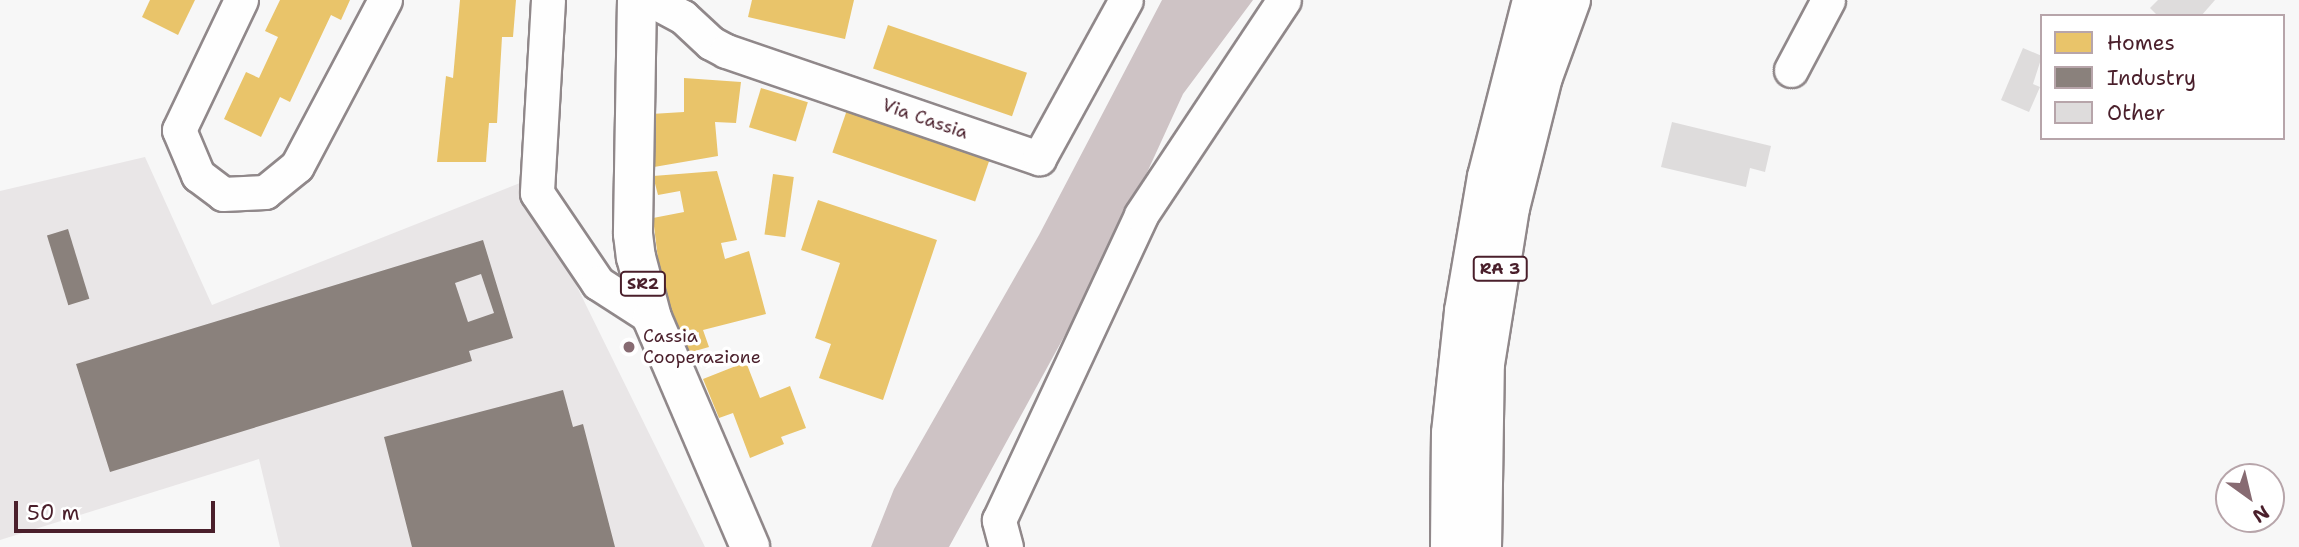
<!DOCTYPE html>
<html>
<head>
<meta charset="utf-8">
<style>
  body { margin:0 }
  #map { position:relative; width:2299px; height:547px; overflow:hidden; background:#f7f7f7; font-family:"Shantell Sans",sans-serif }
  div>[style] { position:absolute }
  .built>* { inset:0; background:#e9e6e7 }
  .water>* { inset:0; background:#cec3c5 }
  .homes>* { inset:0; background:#e9c46a; transform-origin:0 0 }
  .industry>* { inset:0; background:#8a817c; transform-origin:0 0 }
  .building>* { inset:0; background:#dedcdc }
  .roads { filter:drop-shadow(2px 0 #90888a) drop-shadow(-2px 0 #90888a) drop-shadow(0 2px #90888a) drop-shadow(0 -2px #90888a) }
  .minor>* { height:33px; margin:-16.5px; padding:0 16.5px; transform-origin:16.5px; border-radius:16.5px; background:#fefefe }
  .major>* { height:38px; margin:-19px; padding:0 19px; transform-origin:19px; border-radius:19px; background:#fefefe }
  .highway>* { height:38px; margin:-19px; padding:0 19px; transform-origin:19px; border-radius:19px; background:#fefefe }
  .dots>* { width:19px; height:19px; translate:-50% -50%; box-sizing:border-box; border:4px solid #fff; border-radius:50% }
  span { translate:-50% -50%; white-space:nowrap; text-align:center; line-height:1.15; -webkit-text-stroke:7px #fff; paint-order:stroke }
  .shield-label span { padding:2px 5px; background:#fff; border:2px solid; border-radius:5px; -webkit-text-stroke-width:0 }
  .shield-label { font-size:16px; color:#4a1f2b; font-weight:700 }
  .street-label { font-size:18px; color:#4a1f2b }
  .poi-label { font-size:18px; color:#4a1f2b }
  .left { translate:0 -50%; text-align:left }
  .legend { position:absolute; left:2040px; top:14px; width:245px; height:126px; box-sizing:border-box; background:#fff; border:2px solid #b7a5aa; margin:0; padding:9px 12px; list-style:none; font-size:21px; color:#4a1f2b }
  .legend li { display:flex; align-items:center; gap:14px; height:35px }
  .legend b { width:35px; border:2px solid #b7a5aa }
  .north { position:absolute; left:2215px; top:463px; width:70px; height:70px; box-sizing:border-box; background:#fff; border:2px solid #b7a5aa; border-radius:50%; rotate:146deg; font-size:19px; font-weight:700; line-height:28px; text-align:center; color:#4a1f2b }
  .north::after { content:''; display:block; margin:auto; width:24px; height:32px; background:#876b72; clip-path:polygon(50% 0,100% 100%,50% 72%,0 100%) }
  .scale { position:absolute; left:14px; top:501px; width:201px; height:32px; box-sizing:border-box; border:4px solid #4a1f2b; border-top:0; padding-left:9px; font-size:21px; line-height:24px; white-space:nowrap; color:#4a1f2b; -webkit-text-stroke:5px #fff; paint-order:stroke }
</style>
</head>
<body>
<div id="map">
  <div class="built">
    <i style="clip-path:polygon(145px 157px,212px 305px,525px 181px,705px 547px,280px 547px,259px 459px,0 540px,0 191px)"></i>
  </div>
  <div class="water">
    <i style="clip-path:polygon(1162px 0,1253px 0,1183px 94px,1112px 249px,949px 547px,871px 547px,894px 489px,1039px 235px)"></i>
  </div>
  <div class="homes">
    <i style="clip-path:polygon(150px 0,195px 0,178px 35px,142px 17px)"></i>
    <i style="clip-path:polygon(280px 0,350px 0,341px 20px,331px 15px,290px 102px,280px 97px,261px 137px,224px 119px,246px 72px,259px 78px,278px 37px,265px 31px)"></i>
    <i style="clip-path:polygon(460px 0,516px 0,513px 37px,502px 37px,497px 123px,489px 123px,486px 162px,437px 162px,446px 76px,453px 78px)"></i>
    <i style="clip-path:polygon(752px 0,854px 0,845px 39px,748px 17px)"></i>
    <i style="left:888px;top:25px;width:147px;height:46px;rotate:19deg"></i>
    <i style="clip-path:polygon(684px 78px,741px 82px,736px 123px,715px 122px,718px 156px,654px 167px,651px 114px,684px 112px)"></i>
    <i style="left:761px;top:88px;width:49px;height:41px;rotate:17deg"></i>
    <i style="left:848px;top:107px;width:151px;height:48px;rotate:19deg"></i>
    <i style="clip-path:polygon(717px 171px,737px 240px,721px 243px,725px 259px,749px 251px,766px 314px,703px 330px,709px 347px,688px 353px,662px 292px,653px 218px,684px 212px,680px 191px,658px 195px,653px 176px)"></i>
    <i style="left:773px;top:174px;width:21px;height:61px;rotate:8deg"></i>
    <i style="clip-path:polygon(818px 200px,937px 240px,883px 400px,819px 378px,831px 344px,815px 338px,840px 263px,801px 250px)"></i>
    <i style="clip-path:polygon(746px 362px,760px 398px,790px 386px,806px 428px,781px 437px,784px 444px,750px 458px,733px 413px,719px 418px,703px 379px)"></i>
  </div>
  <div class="industry">
    <i style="left:68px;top:229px;width:73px;height:22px;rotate:73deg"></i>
    <i style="clip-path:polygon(evenodd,483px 240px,513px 338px,469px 351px,472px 361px,110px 472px,76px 364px,483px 240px,481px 274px,494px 313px,468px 322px,455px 283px,481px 274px)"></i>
    <i style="clip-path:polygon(563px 390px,573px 427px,583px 424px,615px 547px,412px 547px,384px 437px)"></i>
  </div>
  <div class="building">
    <i style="clip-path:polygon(2158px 0,2215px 0,2201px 16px,2158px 16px,2150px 8px)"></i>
    <i style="clip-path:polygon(2023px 48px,2042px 56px,2033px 84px,2040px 87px,2029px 112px,2001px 100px)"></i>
    <i style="clip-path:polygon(1672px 122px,1771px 146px,1765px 172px,1750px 168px,1746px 187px,1661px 167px)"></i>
  </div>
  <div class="roads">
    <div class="minor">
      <i style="left:241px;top:0;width:144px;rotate:115.5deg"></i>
      <i style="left:179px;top:130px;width:49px;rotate:67.1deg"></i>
      <i style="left:198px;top:175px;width:31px;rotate:37deg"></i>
      <i style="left:223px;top:194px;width:42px;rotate:-2.7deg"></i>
      <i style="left:265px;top:192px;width:41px;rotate:-39.1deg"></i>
      <i style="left:297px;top:166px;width:188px;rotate:-62.1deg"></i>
      <i style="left:548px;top:0;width:193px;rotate:93.3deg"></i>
      <i style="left:537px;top:193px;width:109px;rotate:55.9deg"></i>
      <i style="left:598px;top:283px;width:64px;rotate:32.9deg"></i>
      <i style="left:651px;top:0;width:36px;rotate:28deg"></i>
      <i style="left:683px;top:17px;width:38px;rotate:43deg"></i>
      <i style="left:711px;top:43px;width:17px;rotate:28deg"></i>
      <i style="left:726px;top:51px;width:331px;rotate:18.9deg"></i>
      <i style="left:1039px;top:158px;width:180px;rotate:-61.2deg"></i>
      <i style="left:1791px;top:70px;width:79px;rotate:-62.1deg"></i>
      <i style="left:1006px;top:547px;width:28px;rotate:-105deg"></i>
      <i style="left:999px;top:520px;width:336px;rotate:-65deg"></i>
      <i style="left:1141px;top:215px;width:258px;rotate:-56.4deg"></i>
    </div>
    <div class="major">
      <i style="left:637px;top:0;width:234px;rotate:91deg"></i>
      <i style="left:633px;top:234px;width:23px;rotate:83deg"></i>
      <i style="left:636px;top:257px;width:63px;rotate:75.3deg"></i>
      <i style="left:652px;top:318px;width:249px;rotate:66.8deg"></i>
    </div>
    <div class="highway">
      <i style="left:1450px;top:547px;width:114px;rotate:-89.5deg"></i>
      <i style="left:1451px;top:433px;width:123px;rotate:-83.9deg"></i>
      <i style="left:1464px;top:311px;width:136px;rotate:-80.3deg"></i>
      <i style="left:1487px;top:177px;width:183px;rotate:-75.7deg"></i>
      <i style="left:1482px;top:547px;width:183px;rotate:-89.1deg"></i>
      <i style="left:1485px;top:364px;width:158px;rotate:-80.9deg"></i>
      <i style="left:1510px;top:208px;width:135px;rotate:-75.9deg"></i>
      <i style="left:1543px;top:77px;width:82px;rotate:-70deg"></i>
    </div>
  </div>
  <div class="dots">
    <i style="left:629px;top:347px;background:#876b72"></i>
  </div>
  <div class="shield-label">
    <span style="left:1500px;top:269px">RA 3</span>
    <span style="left:643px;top:284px">SR2</span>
  </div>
  <div class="street-label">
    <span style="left:925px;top:119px;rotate:19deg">Via Cassia</span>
  </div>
  <div class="poi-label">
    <span class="left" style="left:643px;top:347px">Cassia<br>Cooperazione</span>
  </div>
  <ul class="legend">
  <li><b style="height:19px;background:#e9c46a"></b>Homes</li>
  <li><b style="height:19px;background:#8a817c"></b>Industry</li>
  <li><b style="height:19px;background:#dedcdc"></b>Other</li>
  </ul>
  <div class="north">N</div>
  <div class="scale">50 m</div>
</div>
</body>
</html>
